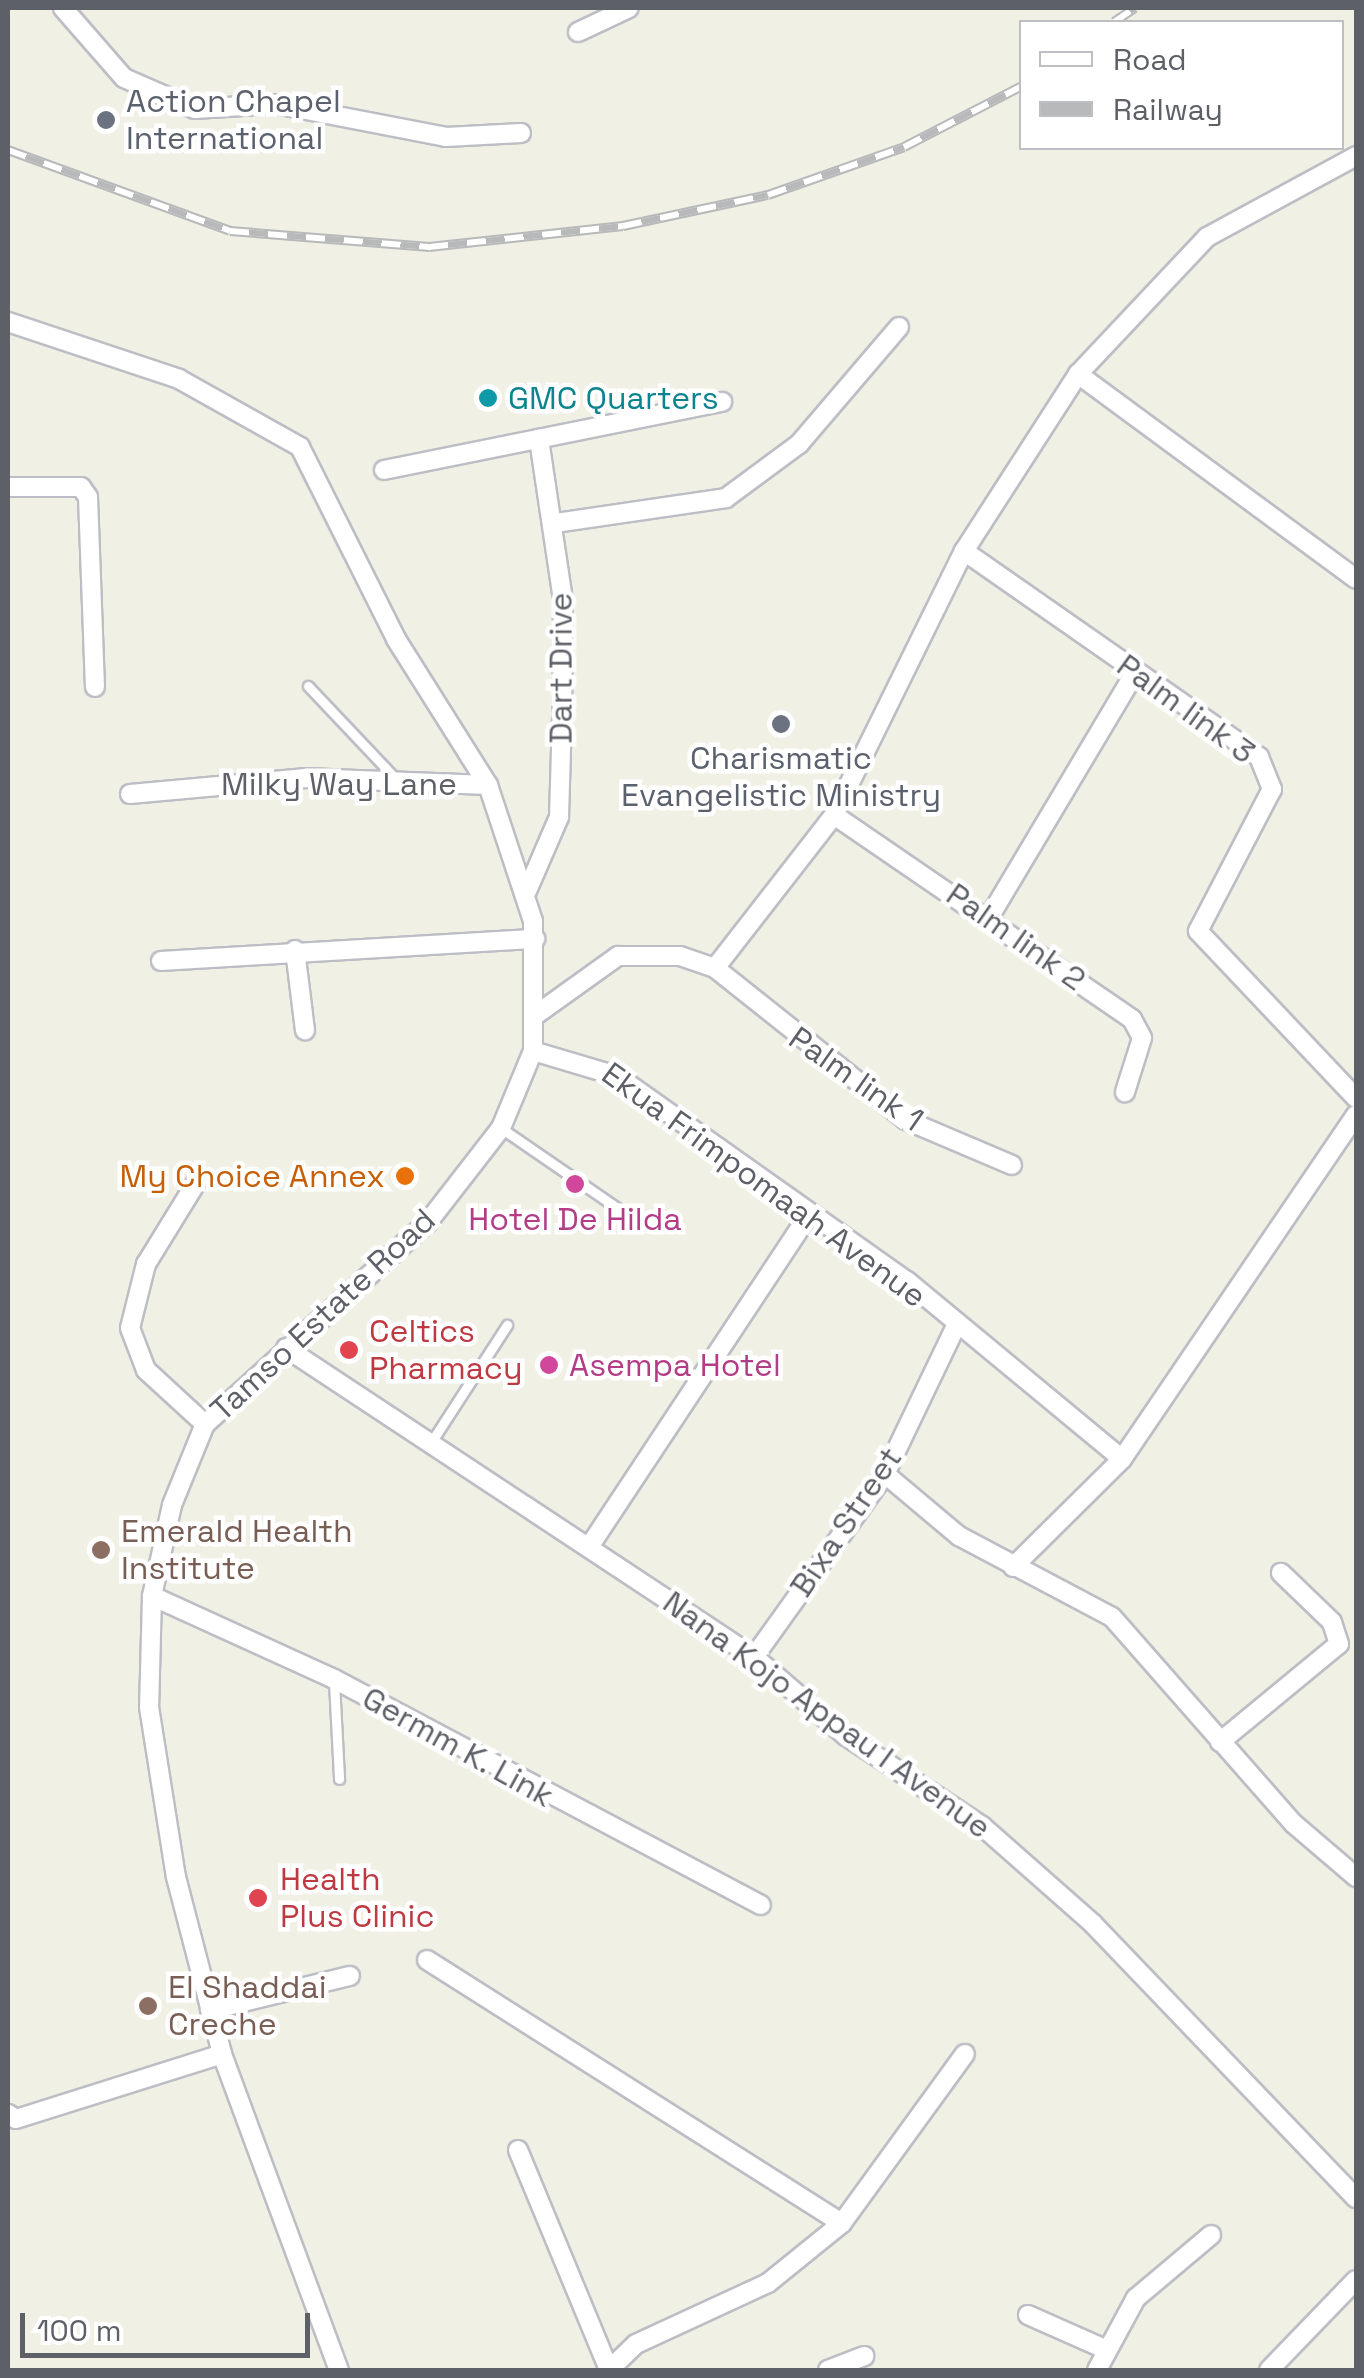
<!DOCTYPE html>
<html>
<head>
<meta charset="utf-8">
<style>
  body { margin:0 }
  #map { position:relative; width:1364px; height:2378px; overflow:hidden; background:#f0f0e5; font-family:"Space Grotesk",sans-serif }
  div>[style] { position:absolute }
  .roads { filter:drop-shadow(2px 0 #bdbec5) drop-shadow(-2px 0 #bdbec5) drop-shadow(0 2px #bdbec5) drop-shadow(0 -2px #bdbec5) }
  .lane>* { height:9px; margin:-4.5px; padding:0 4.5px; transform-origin:4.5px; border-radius:4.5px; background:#fff }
  .street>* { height:18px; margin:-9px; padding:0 9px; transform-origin:9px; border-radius:9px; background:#fff }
  .rail>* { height:10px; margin-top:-5px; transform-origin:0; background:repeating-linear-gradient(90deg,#fff 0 19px,#b8b9ba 0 38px); box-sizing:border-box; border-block:2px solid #b8b9ba }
  .dots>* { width:28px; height:28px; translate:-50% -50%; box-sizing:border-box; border:5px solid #fff; border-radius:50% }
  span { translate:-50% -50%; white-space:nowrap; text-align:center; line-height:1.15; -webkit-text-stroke:9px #fff; paint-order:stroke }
  .worship-label { font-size:32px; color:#5b616d }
  .left { translate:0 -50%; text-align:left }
  .culture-label { font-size:32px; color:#0d838f }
  .street-label { font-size:32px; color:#5d6067 }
  .food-label { font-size:32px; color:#c56008 }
  .right { translate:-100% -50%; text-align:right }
  .hotel-label { font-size:32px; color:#b23c85 }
  .health-label { font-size:32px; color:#be3a42 }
  .education-label { font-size:32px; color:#785e54 }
  .frame { position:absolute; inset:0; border:10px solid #5d6067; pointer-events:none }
  .legend { position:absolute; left:1019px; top:20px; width:325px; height:130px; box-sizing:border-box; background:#fff; border:2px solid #bebfc2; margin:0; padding:12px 18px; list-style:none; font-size:30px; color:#5d6067 }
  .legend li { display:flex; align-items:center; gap:20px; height:50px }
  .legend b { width:50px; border:2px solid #bebfc2 }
  .scale { position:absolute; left:20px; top:2313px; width:290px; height:45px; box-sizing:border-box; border:5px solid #5d6067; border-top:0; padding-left:12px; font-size:30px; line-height:35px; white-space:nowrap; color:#5d6067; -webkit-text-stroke:8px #fff; paint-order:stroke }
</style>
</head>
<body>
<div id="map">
  <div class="roads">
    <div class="lane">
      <i style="left:308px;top:686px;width:128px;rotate:46.6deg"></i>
      <i style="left:501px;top:1128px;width:168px;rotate:34.5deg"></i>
      <i style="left:430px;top:1444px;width:142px;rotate:-57.1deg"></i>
      <i style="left:334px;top:1682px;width:97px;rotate:87deg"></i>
    </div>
    <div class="street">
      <i style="left:63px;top:8px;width:93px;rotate:48.9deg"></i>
      <i style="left:124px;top:78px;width:77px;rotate:23.6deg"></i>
      <i style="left:195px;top:109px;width:80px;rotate:-3.6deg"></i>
      <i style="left:275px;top:104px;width:174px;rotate:10.9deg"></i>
      <i style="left:446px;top:137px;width:75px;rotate:-3.1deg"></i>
      <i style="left:578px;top:32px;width:56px;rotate:-25.2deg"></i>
      <i style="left:8px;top:322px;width:180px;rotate:18.4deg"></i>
      <i style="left:179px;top:379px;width:139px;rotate:29.3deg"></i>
      <i style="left:300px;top:447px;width:215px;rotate:63.4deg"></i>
      <i style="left:396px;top:639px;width:173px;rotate:57.8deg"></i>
      <i style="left:488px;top:785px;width:143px;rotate:71.7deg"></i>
      <i style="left:533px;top:921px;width:130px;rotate:90deg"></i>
      <i style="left:533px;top:1051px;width:83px;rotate:112.6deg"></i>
      <i style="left:501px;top:1128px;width:119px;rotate:127.8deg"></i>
      <i style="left:428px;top:1222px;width:301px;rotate:137.8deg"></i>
      <i style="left:205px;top:1424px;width:87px;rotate:112.2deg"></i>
      <i style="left:172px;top:1505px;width:93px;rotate:102.4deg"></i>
      <i style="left:152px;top:1596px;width:111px;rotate:91.5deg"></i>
      <i style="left:149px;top:1707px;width:172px;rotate:81deg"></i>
      <i style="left:176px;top:1877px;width:183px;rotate:75.4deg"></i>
      <i style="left:222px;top:2054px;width:337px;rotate:69.7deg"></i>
      <i style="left:1078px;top:374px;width:345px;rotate:36.4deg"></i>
      <i style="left:384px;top:470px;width:345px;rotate:-11.4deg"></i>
      <i style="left:8px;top:487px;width:73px"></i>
      <i style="left:81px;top:487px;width:12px;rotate:55deg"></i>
      <i style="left:88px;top:497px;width:190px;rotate:87.9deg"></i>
      <i style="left:555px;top:523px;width:173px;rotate:-8.3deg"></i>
      <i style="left:726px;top:498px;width:91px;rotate:-36.5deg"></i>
      <i style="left:799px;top:444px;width:154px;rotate:-49.5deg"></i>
      <i style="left:964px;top:551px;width:360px;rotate:34.9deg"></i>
      <i style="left:1259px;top:757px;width:35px;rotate:68deg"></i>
      <i style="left:1272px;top:789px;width:160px;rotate:117.5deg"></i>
      <i style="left:1198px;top:931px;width:230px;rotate:46.6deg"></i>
      <i style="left:130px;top:794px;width:177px;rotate:-5.2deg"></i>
      <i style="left:306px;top:778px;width:182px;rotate:2.2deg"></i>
      <i style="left:834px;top:815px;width:361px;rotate:34.4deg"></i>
      <i style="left:1132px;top:1019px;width:21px;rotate:62deg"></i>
      <i style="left:1142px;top:1038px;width:57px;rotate:107.5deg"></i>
      <i style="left:527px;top:891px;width:81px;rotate:-66.6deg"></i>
      <i style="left:559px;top:817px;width:99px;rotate:-88.3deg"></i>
      <i style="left:562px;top:718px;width:118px;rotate:-89.5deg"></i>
      <i style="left:563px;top:600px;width:163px;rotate:-98.5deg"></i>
      <i style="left:990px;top:916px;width:285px;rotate:-59.2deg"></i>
      <i style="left:295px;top:950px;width:81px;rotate:82.9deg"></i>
      <i style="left:161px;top:961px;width:375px;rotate:-3.4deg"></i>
      <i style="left:715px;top:968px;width:194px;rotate:-52.1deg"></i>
      <i style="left:834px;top:815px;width:294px;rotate:-63.8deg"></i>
      <i style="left:964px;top:551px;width:211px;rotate:-57.2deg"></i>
      <i style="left:1078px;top:374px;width:188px;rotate:-46.7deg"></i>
      <i style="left:1207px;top:237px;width:170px;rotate:-28.5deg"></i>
      <i style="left:537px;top:1014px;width:100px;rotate:-35.6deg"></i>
      <i style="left:618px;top:956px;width:62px"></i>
      <i style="left:680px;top:956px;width:37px;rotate:19deg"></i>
      <i style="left:715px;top:968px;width:244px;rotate:38.5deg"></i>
      <i style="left:906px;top:1120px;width:115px;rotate:23deg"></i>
      <i style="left:533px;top:1051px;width:88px;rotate:16.6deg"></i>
      <i style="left:617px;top:1076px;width:355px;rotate:35.3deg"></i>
      <i style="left:907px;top:1281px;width:279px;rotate:39.6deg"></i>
      <i style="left:199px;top:1178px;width:101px;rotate:121.6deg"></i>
      <i style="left:146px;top:1264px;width:66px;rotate:104deg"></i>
      <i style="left:130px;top:1328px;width:45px;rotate:69.1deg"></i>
      <i style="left:146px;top:1370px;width:80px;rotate:42.5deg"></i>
      <i style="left:286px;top:1348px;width:561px;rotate:33.44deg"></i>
      <i style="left:754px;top:1657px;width:121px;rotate:40.7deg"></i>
      <i style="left:846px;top:1736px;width:163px;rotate:33.5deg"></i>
      <i style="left:982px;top:1826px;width:148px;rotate:41.4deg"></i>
      <i style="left:1093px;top:1924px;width:380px;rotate:46.2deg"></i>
      <i style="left:885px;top:1474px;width:97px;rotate:40deg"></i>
      <i style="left:959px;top:1536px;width:173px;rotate:27.9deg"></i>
      <i style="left:1112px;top:1617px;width:276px;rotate:48.7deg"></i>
      <i style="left:1294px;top:1824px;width:82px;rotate:40.5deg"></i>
      <i style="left:589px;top:1547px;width:399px;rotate:-56.5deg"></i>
      <i style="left:1013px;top:1567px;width:153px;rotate:-44.7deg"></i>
      <i style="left:1122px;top:1459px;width:416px;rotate:-55.8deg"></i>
      <i style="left:152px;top:1596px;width:200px;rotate:24.5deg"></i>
      <i style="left:334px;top:1679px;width:483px;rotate:27.9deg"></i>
      <i style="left:754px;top:1657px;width:225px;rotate:-54.4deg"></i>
      <i style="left:885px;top:1474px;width:162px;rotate:-64.4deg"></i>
      <i style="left:1220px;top:1742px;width:154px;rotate:-39.5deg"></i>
      <i style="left:1339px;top:1644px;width:23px;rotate:-108deg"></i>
      <i style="left:1332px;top:1622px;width:71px;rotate:-136.1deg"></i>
      <i style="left:427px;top:1960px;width:491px;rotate:32.4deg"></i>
      <i style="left:210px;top:2010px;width:144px;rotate:-13.7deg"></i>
      <i style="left:8px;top:2114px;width:9px;rotate:32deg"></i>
      <i style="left:16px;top:2119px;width:216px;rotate:-17.5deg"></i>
      <i style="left:518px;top:2150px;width:238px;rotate:67.5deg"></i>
      <i style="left:1028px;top:2315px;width:84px;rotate:23.8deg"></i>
      <i style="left:609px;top:2370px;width:37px;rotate:-44deg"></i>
      <i style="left:636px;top:2344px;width:145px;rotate:-24.8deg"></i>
      <i style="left:768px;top:2283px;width:95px;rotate:-39deg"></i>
      <i style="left:842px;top:2223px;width:209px;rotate:-54deg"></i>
      <i style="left:828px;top:2370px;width:39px;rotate:-21deg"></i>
      <i style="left:1097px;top:2370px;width:82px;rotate:-61.6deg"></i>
      <i style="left:1136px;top:2298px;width:98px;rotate:-40deg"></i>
      <i style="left:1269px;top:2370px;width:125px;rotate:-46deg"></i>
    </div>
  </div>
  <div class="rail">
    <i style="left:1114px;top:22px;width:25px;rotate:-34deg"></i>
    <i style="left:8px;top:150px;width:236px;rotate:20deg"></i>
    <i style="left:230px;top:231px;width:200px;rotate:4.6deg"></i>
    <i style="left:429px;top:247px;width:195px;rotate:-6.2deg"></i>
    <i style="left:623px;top:226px;width:148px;rotate:-12.1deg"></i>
    <i style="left:768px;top:195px;width:144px;rotate:-19.4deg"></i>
    <i style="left:904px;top:147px;width:133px;rotate:-27.3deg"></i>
  </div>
  <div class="dots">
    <i style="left:106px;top:120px;background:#6b7280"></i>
    <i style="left:488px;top:398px;background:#0f9aa8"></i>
    <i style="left:781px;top:724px;background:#6b7280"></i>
    <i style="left:405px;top:1176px;background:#e8710a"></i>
    <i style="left:575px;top:1184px;background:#d1479c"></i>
    <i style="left:349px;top:1350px;background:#e0444e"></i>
    <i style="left:549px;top:1365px;background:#d1479c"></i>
    <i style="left:101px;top:1550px;background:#8d6e63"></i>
    <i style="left:258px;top:1898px;background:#e0444e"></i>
    <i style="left:148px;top:2006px;background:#8d6e63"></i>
  </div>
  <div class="worship-label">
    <span class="left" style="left:126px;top:120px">Action Chapel<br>International</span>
    <span style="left:781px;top:777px">Charismatic<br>Evangelistic Ministry</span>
  </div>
  <div class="culture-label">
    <span class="left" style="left:508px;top:398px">GMC Quarters</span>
  </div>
  <div class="street-label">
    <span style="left:561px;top:668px;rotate:-90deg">Dart Drive</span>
    <span style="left:1186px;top:709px;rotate:36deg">Palm link 3</span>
    <span style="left:339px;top:784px">Milky Way Lane</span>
    <span style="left:1016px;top:937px;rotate:35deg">Palm link 2</span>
    <span style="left:856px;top:1079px;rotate:35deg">Palm link 1</span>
    <span style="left:764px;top:1185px;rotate:36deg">Ekua Frimpomaah Avenue</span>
    <span style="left:323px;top:1315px;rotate:-43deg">Tamso Estate Road</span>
    <span style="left:846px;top:1522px;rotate:-56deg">Bixa Street</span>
    <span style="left:827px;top:1715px;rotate:36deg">Nana Kojo Appau I Avenue</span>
    <span style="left:458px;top:1747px;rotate:29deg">Germm K. Link</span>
  </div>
  <div class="food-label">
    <span class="right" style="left:385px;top:1176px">My Choice Annex</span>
  </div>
  <div class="hotel-label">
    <span style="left:575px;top:1219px">Hotel De Hilda</span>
    <span class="left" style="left:569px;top:1365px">Asempa Hotel</span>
  </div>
  <div class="health-label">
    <span class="left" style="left:369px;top:1350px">Celtics<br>Pharmacy</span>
    <span class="left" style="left:280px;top:1898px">Health<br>Plus Clinic</span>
  </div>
  <div class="education-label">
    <span class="left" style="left:121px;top:1550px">Emerald Health<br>Institute</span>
    <span class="left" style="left:168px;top:2006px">El Shaddai<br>Creche</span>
  </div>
  <div class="frame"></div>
  <ul class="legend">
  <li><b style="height:12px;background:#fff"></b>Road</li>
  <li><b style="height:12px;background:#b8b9ba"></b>Railway</li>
  </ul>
  <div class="scale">100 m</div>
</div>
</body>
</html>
